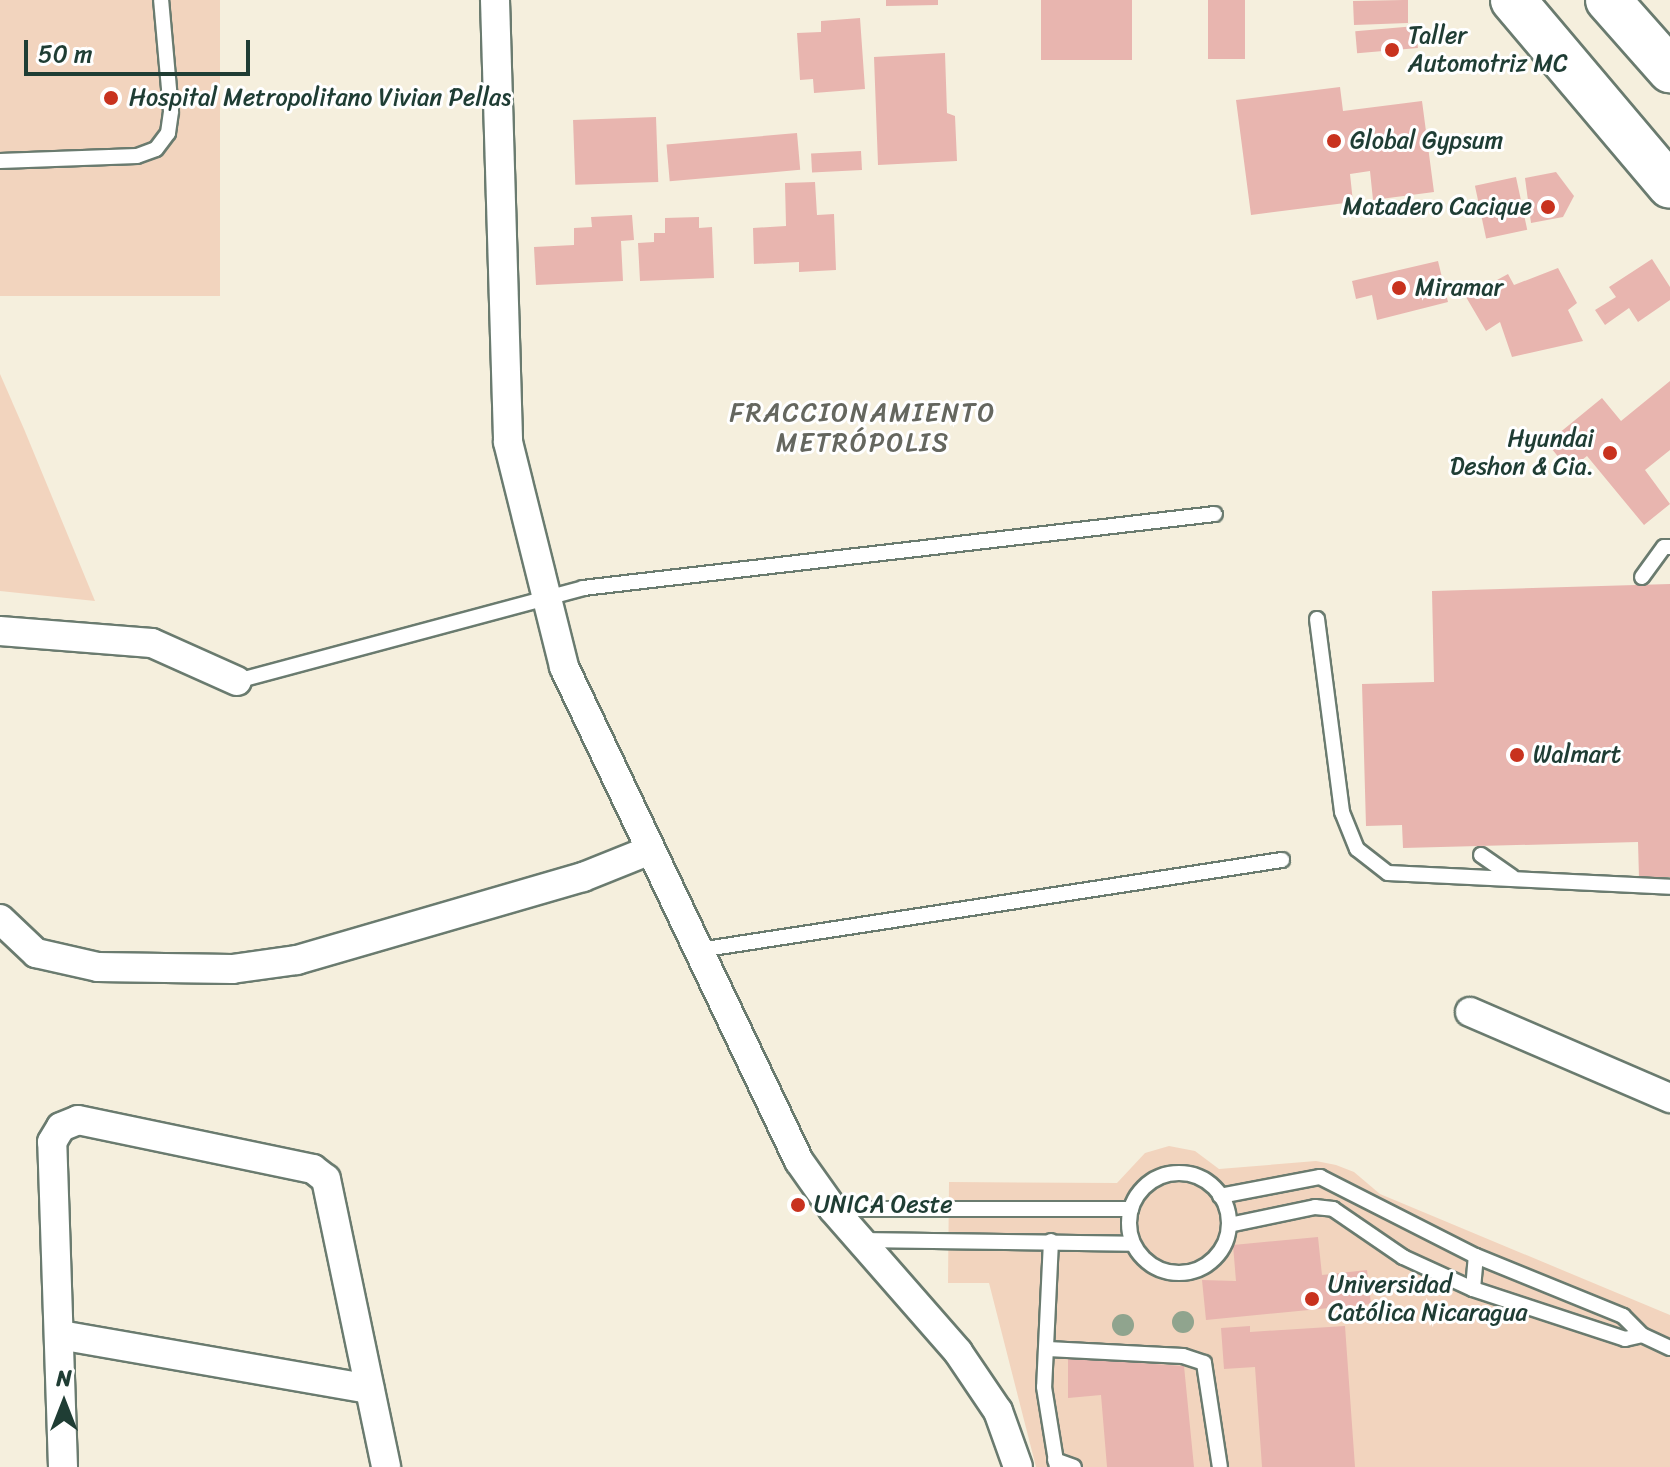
<!DOCTYPE html>
<html>
<head>
<meta charset="utf-8">
<style>
  body { margin:0 }
  #map { position:relative; width:1670px; height:1467px; overflow:hidden; background:#f5efdd; font-family:Sriracha,sans-serif }
  div>[style] { position:absolute }
  .built>* { inset:0; background:#f2d4be; transform-origin:0 0 }
  .building>* { inset:0; background:#e8b5af; transform-origin:0 0 }
  .roads { filter:drop-shadow(2px 0 #6a7b6f) drop-shadow(-2px 0 #6a7b6f) drop-shadow(0 2px #6a7b6f) drop-shadow(0 -2px #6a7b6f) }
  .service>* { height:14px; margin:-7px; padding:0 7px; transform-origin:7px; border-radius:7px; background:#fff }
  .service>.ring { margin:-7px; padding:0; box-sizing:content-box; background:none; border:14px solid #fff; border-radius:50% }
  .minor>* { height:28px; margin:-14px; padding:0 14px; transform-origin:14px; border-radius:14px; background:#fff }
  .trunk>* { height:44px; margin:-22px; padding:0 22px; transform-origin:22px; border-radius:22px; background:#fff }
  .trees>* { width:22px; height:22px; margin:-11px; border-radius:50%; background:#90a48e }
  .dots>* { width:22px; height:22px; translate:-50% -50%; box-sizing:border-box; border:4px solid #fff; border-radius:50% }
  span { translate:-50% -50%; white-space:nowrap; text-align:center; line-height:1.15; -webkit-text-stroke:6px #fff; paint-order:stroke }
  .poi-label { font-size:24px; color:#1f3d34 }
  .left { translate:0 -50%; text-align:left }
  .right { translate:-100% -50%; text-align:right }
  .neighbourhood-label { font-size:26px; color:#65675f; letter-spacing:2px }
  .north { position:absolute; left:24px; top:1363px; width:80px; height:80px; -webkit-text-stroke:6px #fff; paint-order:stroke; rotate:0deg; font-size:22px; font-weight:700; line-height:32px; text-align:center; color:#1f3d34 }
  .north::after { content:''; display:block; margin:auto; width:28px; height:36px; background:#1f3d34; clip-path:polygon(50% 0,100% 100%,50% 72%,0 100%) }
  .scale { position:absolute; left:24px; top:40px; width:226px; height:36px; box-sizing:border-box; border:4px solid #1f3d34; border-top:0; padding-left:10px; font-size:24px; line-height:28px; white-space:nowrap; color:#1f3d34; -webkit-text-stroke:6px #fff; paint-order:stroke }
</style>
</head>
<body>
<div id="map">
  <div class="built">
    <i style="left:0;top:0;width:220px;height:296px"></i>
    <i style="clip-path:polygon(0 374px,24px 429px,95px 601px,0 591px)"></i>
    <i style="clip-path:polygon(1169px 1146px,1195px 1151px,1219px 1169px,1316px 1161px,1336px 1165px,1354px 1172px,1380px 1194px,1670px 1315px,1670px 1467px,1036px 1467px,989px 1283px,948px 1283px,949px 1182px,1117px 1183px,1145px 1153px)"></i>
  </div>
  <div class="building">
    <i style="clip-path:polygon(886px 0,938px 0,938px 5px,886px 6px)"></i>
    <i style="left:1041px;top:0;width:91px;height:60px"></i>
    <i style="left:1208px;top:0;width:37px;height:59px"></i>
    <i style="clip-path:polygon(1403px 0,1408px 0,1408px 23px,1354px 25px,1353px 1px)"></i>
    <i style="clip-path:polygon(860px 18px,865px 89px,814px 93px,813px 79px,800px 80px,797px 33px,821px 32px,821px 21px)"></i>
    <i style="left:1416px;top:26px;width:22px;height:61px;rotate:85deg"></i>
    <i style="clip-path:polygon(945px 53px,947px 113px,955px 116px,957px 161px,878px 165px,874px 57px)"></i>
    <i style="clip-path:polygon(1340px 87px,1343px 111px,1422px 101px,1434px 192px,1373px 200px,1370px 171px,1350px 174px,1353px 202px,1251px 215px,1236px 100px)"></i>
    <i style="left:656px;top:117px;width:65px;height:83px;rotate:88deg"></i>
    <i style="left:797px;top:133px;width:37px;height:131px;rotate:85deg"></i>
    <i style="left:861px;top:151px;width:19px;height:50px;rotate:87deg"></i>
    <i style="clip-path:polygon(1556px 172px,1574px 196px,1563px 217px,1531px 223px,1525px 178px)"></i>
    <i style="left:1516px;top:177px;width:54px;height:42px;rotate:78deg"></i>
    <i style="clip-path:polygon(815px 182px,817px 215px,834px 214px,836px 270px,799px 272px,799px 262px,754px 264px,753px 228px,786px 226px,785px 183px)"></i>
    <i style="clip-path:polygon(632px 215px,634px 240px,621px 241px,623px 281px,536px 285px,534px 247px,574px 245px,574px 228px,592px 227px,591px 217px)"></i>
    <i style="clip-path:polygon(699px 217px,699px 228px,712px 227px,714px 278px,640px 281px,638px 243px,654px 242px,654px 233px,665px 233px,665px 218px)"></i>
    <i style="clip-path:polygon(1652px 259px,1670px 287px,1670px 300px,1638px 322px,1629px 308px,1605px 325px,1595px 310px,1616px 297px,1609px 287px)"></i>
    <i style="clip-path:polygon(1438px 261px,1448px 302px,1377px 320px,1372px 295px,1356px 299px,1352px 281px)"></i>
    <i style="clip-path:polygon(1558px 268px,1577px 303px,1568px 310px,1583px 341px,1512px 357px,1500px 322px,1486px 331px,1466px 297px,1508px 274px,1514px 285px)"></i>
    <i style="clip-path:polygon(1670px 381px,1670px 450px,1645px 470px,1670px 504px,1644px 525px,1587px 456px,1569px 470px,1547px 443px,1602px 398px,1621px 421px)"></i>
    <i style="clip-path:polygon(1670px 584px,1670px 877px,1639px 878px,1638px 842px,1403px 848px,1402px 825px,1366px 826px,1362px 684px,1434px 682px,1432px 591px)"></i>
    <i style="clip-path:polygon(1318px 1237px,1322px 1275px,1367px 1270px,1371px 1304px,1206px 1320px,1202px 1280px,1236px 1281px,1233px 1245px)"></i>
    <i style="clip-path:polygon(1250px 1326px,1250px 1332px,1345px 1326px,1355px 1467px,1262px 1467px,1255px 1367px,1224px 1369px,1221px 1328px)"></i>
    <i style="clip-path:polygon(1068px 1358px,1184px 1366px,1194px 1467px,1107px 1467px,1101px 1395px,1068px 1398px)"></i>
  </div>
  <div class="roads">
    <div class="service">
      <i style="left:0;top:161px;width:137px;rotate:-2.1deg"></i>
      <i style="left:137px;top:156px;width:20px;rotate:-20deg"></i>
      <i style="left:156px;top:149px;width:20px;rotate:-53deg"></i>
      <i style="left:168px;top:133px;width:22px;rotate:-82deg"></i>
      <i style="left:171px;top:111px;width:111px;rotate:-95.1deg"></i>
      <i style="left:1642px;top:577px;width:37px;rotate:-54deg"></i>
      <i style="left:1664px;top:547px;width:6px"></i>
      <i style="left:1317px;top:619px;width:195px;rotate:82.6deg"></i>
      <i style="left:1342px;top:812px;width:40px;rotate:68deg"></i>
      <i style="left:1357px;top:849px;width:39px;rotate:38deg"></i>
      <i style="left:1388px;top:873px;width:282px;rotate:2.8deg"></i>
      <i style="left:237px;top:681px;width:358px;rotate:-15deg"></i>
      <i style="left:583px;top:588px;width:636px;rotate:-6.68deg"></i>
      <i style="left:1481px;top:855px;width:38px;rotate:35deg"></i>
      <i style="left:699px;top:950px;width:590px;rotate:-8.78deg"></i>
      <i class="ring" style="left:1129px;top:1173px;width:86px;height:86px"></i>
      <i style="left:1220px;top:1196px;width:102px;rotate:-10.8deg"></i>
      <i style="left:1320px;top:1177px;width:175px;rotate:26.9deg"></i>
      <i style="left:1476px;top:1256px;width:159px;rotate:22.2deg"></i>
      <i style="left:1623px;top:1316px;width:27px;rotate:45deg"></i>
      <i style="left:1642px;top:1335px;width:31px;rotate:25deg"></i>
      <i style="left:833px;top:1209px;width:298px"></i>
      <i style="left:1229px;top:1225px;width:88px;rotate:-11.8deg"></i>
      <i style="left:1315px;top:1207px;width:18px;rotate:6deg"></i>
      <i style="left:1333px;top:1209px;width:85px;rotate:34.4deg"></i>
      <i style="left:1403px;top:1257px;width:77px;rotate:24.6deg"></i>
      <i style="left:1473px;top:1289px;width:160px;rotate:18.2deg"></i>
      <i style="left:1625px;top:1339px;width:17px;rotate:-13deg"></i>
      <i style="left:860px;top:1240px;width:273px;rotate:0.8deg"></i>
      <i style="left:1051px;top:1241px;width:146px;rotate:92.7deg"></i>
      <i style="left:1044px;top:1387px;width:81px;rotate:80.8deg"></i>
      <i style="left:1473px;top:1289px;width:33px;rotate:-85deg"></i>
      <i style="left:1048px;top:1349px;width:135px;rotate:3deg"></i>
      <i style="left:1183px;top:1356px;width:22px;rotate:18deg"></i>
      <i style="left:1204px;top:1363px;width:105px;rotate:81.3deg"></i>
      <i style="left:1055px;top:1460px;width:20px;rotate:20deg"></i>
    </div>
    <div class="minor">
      <i style="left:495px;top:0;width:442px;rotate:88.3deg"></i>
      <i style="left:508px;top:442px;width:232px;rotate:76deg"></i>
      <i style="left:564px;top:667px;width:547px;rotate:64.56deg"></i>
      <i style="left:799px;top:1161px;width:59px;rotate:54.7deg"></i>
      <i style="left:833px;top:1209px;width:190px;rotate:48.8deg"></i>
      <i style="left:958px;top:1352px;width:71px;rotate:55.9deg"></i>
      <i style="left:998px;top:1411px;width:59px;rotate:70.3deg"></i>
      <i style="left:0;top:631px;width:152px;rotate:4.5deg"></i>
      <i style="left:152px;top:643px;width:93px;rotate:24.1deg"></i>
      <i style="left:0;top:919px;width:50px;rotate:43.4deg"></i>
      <i style="left:36px;top:953px;width:64px;rotate:12.7deg"></i>
      <i style="left:98px;top:967px;width:134px;rotate:0.9deg"></i>
      <i style="left:232px;top:969px;width:66px;rotate:-7.9deg"></i>
      <i style="left:297px;top:960px;width:298px;rotate:-16.2deg"></i>
      <i style="left:583px;top:877px;width:70px;rotate:-21.8deg"></i>
      <i style="left:1470px;top:1012px;width:218px;rotate:23.3deg"></i>
      <i style="left:60px;top:1335px;width:314px;rotate:9.9deg"></i>
      <i style="left:63px;top:1467px;width:325px;rotate:-91.9deg"></i>
      <i style="left:52px;top:1142px;width:17px;rotate:-59deg"></i>
      <i style="left:61px;top:1127px;width:18px;rotate:-22deg"></i>
      <i style="left:78px;top:1120px;width:240px;rotate:11.8deg"></i>
      <i style="left:313px;top:1169px;width:16px;rotate:38deg"></i>
      <i style="left:326px;top:1179px;width:294px;rotate:78.2deg"></i>
    </div>
    <div class="trunk">
      <i style="left:1513px;top:0;width:243px;rotate:49.8deg"></i>
      <i style="left:1608px;top:0;width:94px;rotate:48.5deg"></i>
    </div>
  </div>
  <div class="trees">
    <i style="left:1183px;top:1322px"></i>
    <i style="left:1123px;top:1325px"></i>
  </div>
  <div class="dots">
    <i style="left:1392px;top:50px;background:#c8321e"></i>
    <i style="left:111px;top:98px;background:#c8321e"></i>
    <i style="left:1334px;top:141px;background:#c8321e"></i>
    <i style="left:1548px;top:207px;background:#c8321e"></i>
    <i style="left:1399px;top:288px;background:#c8321e"></i>
    <i style="left:1610px;top:453px;background:#c8321e"></i>
    <i style="left:1517px;top:755px;background:#c8321e"></i>
    <i style="left:798px;top:1205px;background:#c8321e"></i>
    <i style="left:1312px;top:1299px;background:#c8321e"></i>
  </div>
  <div class="poi-label">
    <span class="left" style="left:1408px;top:50px">Taller<br>Automotriz MC</span>
    <span class="left" style="left:129px;top:98px">Hospital Metropolitano Vivian Pellas</span>
    <span class="left" style="left:1350px;top:141px">Global Gypsum</span>
    <span class="right" style="left:1532px;top:207px">Matadero Cacique</span>
    <span class="left" style="left:1415px;top:288px">Miramar</span>
    <span class="right" style="left:1594px;top:453px">Hyundai<br>Deshon &amp; Cia.</span>
    <span class="left" style="left:1533px;top:755px">Walmart</span>
    <span class="left" style="left:814px;top:1205px">UNICA Oeste</span>
    <span class="left" style="left:1328px;top:1299px">Universidad<br>Católica Nicaragua</span>
  </div>
  <div class="neighbourhood-label">
    <span style="left:863px;top:428px">FRACCIONAMIENTO<br>METRÓPOLIS</span>
  </div>
  <div class="north">N</div>
  <div class="scale">50 m</div>
</div>
</body>
</html>
